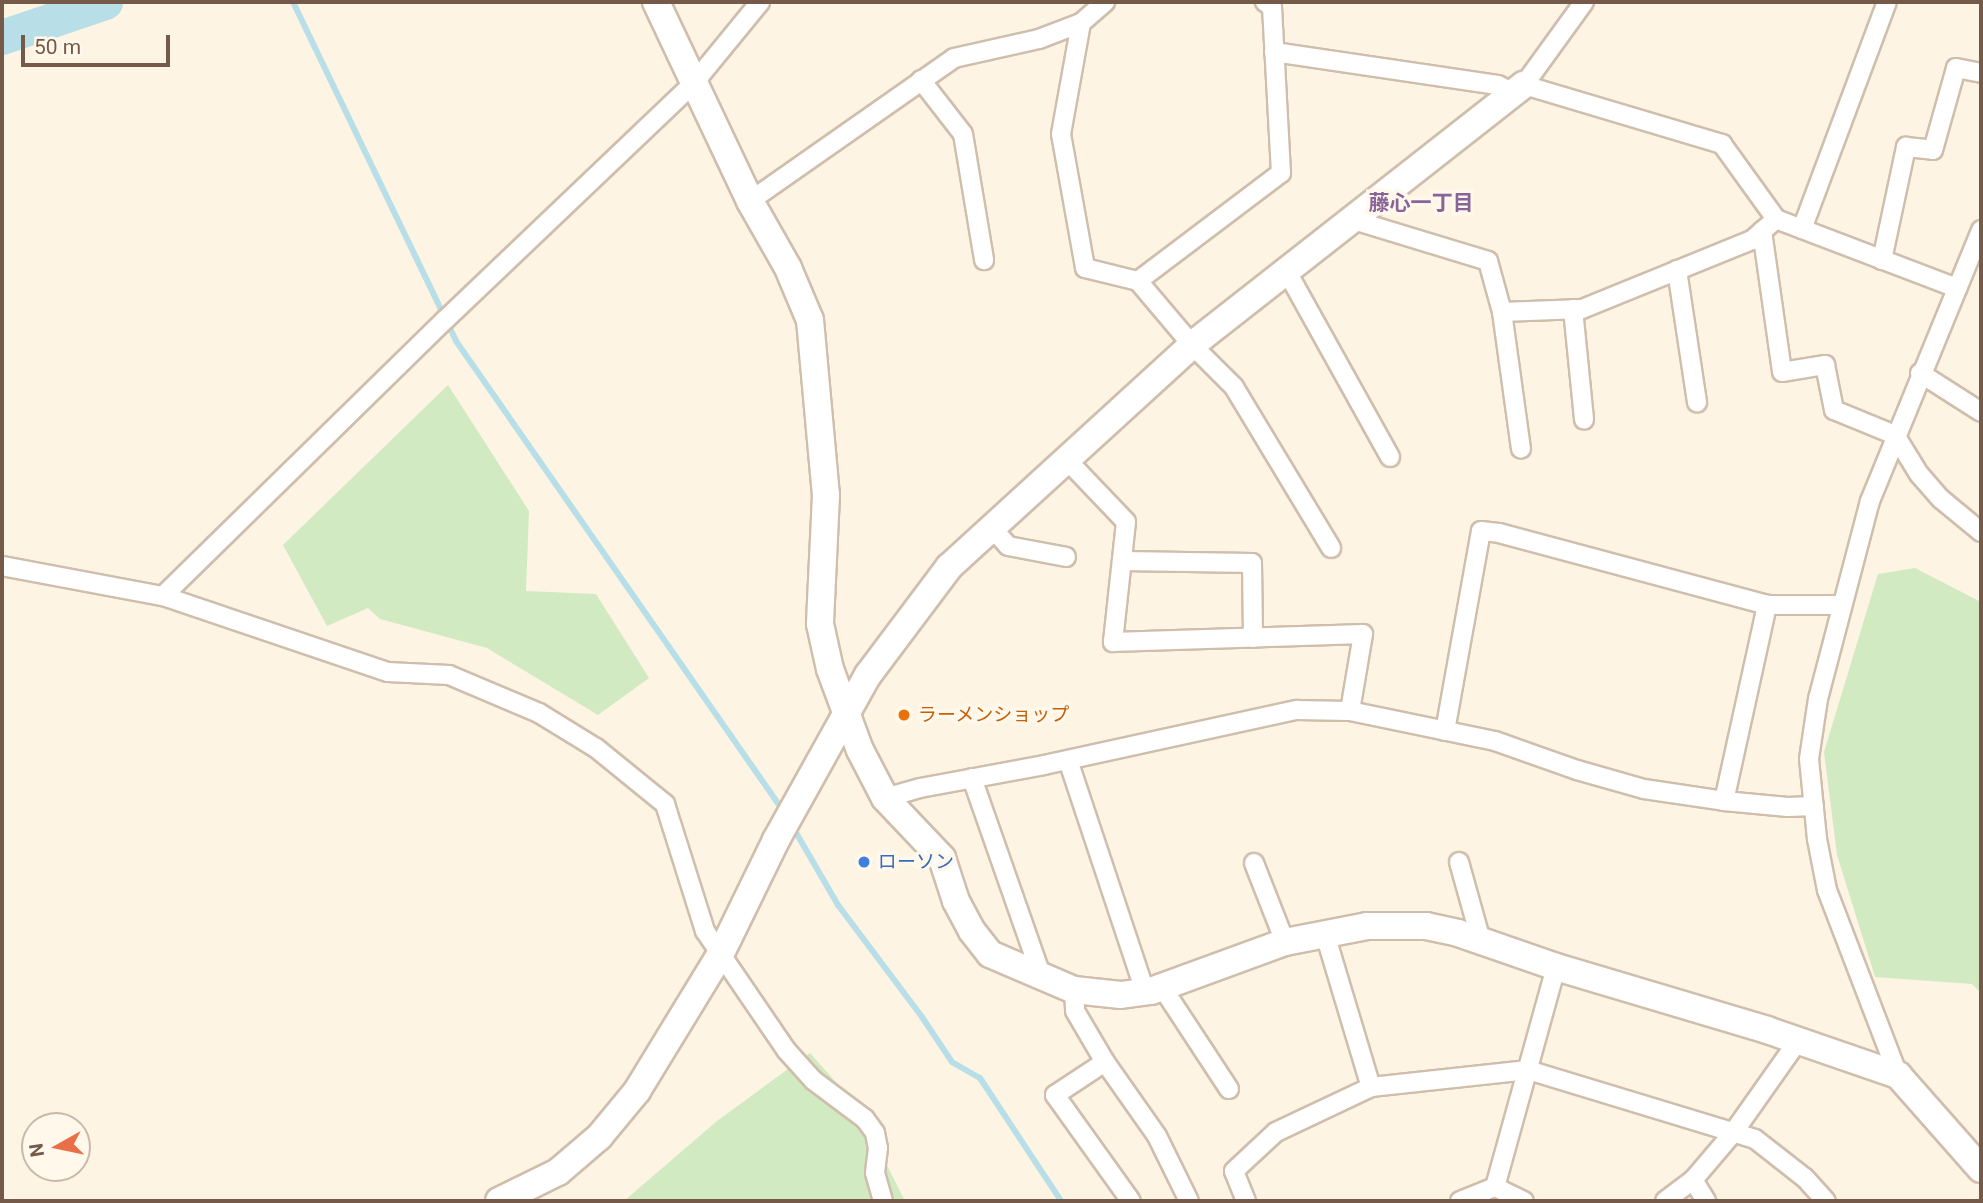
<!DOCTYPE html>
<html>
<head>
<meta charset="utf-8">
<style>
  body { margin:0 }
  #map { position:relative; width:1983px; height:1203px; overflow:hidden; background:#fdf4e4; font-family:Roboto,"Noto Sans JP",sans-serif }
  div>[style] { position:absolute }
  .green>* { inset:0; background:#d1eac2 }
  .stream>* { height:6px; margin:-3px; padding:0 3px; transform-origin:3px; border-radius:3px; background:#b8dfe7 }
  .river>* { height:35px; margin:-17.5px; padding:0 17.5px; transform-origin:17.5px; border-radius:17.5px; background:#b8dfe7 }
  .roads { filter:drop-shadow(2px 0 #d0bead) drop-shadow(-2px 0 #d0bead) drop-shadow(0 2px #d0bead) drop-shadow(0 -2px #d0bead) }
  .street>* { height:18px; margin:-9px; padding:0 9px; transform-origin:9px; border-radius:9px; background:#fff }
  .secondary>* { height:26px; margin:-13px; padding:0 13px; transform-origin:13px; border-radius:13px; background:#fff }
  .dots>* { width:19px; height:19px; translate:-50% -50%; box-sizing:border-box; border:4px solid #fff8eb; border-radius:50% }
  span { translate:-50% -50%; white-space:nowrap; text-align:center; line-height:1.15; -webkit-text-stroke:7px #fff8eb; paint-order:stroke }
  .food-label { font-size:19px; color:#c56008 }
  .left { translate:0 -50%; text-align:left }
  .shop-label { font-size:19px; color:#366cbe }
  .neighbourhood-label { font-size:21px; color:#896499; font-weight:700 }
  .frame { position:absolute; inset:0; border:4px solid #765a49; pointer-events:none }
  .north { position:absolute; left:21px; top:1112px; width:70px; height:70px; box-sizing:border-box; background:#fff8eb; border:2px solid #c8b9aa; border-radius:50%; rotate:261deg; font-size:19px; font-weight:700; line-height:28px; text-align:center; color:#765a49 }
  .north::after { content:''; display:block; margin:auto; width:24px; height:32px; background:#e96f47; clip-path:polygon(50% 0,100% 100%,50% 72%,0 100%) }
  .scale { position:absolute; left:21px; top:35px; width:149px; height:32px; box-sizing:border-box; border:4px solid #765a49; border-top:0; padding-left:9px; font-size:21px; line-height:24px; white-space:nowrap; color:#765a49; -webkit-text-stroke:5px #fff8eb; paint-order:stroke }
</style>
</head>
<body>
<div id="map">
  <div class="green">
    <i style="clip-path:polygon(448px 385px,529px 511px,526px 591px,596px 594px,649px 678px,598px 715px,487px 648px,380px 619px,368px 608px,327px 626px,283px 545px)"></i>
    <i style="clip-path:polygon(1915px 568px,1981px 602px,1981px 993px,1972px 984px,1875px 977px,1837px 855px,1824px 752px,1878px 574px)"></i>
    <i style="clip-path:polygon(810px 1053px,857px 1106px,905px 1201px,624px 1201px,717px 1121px)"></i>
  </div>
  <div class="stream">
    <i style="left:293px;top:2px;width:376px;rotate:64.3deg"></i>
    <i style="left:456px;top:341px;width:574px;rotate:55.15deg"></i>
    <i style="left:791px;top:824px;width:94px;rotate:59.9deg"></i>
    <i style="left:838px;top:905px;width:140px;rotate:53.1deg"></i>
    <i style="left:922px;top:1017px;width:54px;rotate:56.3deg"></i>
    <i style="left:952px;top:1062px;width:32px;rotate:30deg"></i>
    <i style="left:980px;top:1078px;width:147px;rotate:56.6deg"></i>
  </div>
  <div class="river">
    <i style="left:2px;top:37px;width:109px;rotate:-18.8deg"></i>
  </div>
  <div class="roads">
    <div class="street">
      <i style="left:1584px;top:2px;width:102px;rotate:125.9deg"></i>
      <i style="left:1524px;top:85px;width:207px;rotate:16.6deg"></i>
      <i style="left:1722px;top:144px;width:92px;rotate:54.2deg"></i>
      <i style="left:1776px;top:219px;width:194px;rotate:20.9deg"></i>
      <i style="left:1081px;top:23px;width:113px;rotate:100.2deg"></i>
      <i style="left:1061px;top:134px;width:136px;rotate:79.8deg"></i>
      <i style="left:1085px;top:268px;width:55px;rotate:13.8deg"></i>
      <i style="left:1138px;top:281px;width:84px;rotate:49.8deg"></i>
      <i style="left:1192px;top:345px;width:59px;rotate:45deg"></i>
      <i style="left:1234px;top:387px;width:188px;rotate:58.9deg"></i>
      <i style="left:1274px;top:52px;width:226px;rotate:8.4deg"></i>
      <i style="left:1498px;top:85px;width:17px;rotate:28deg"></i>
      <i style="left:921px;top:80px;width:68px;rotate:52.1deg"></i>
      <i style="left:963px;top:134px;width:128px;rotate:80.5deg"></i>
      <i style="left:750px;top:201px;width:249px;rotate:-35deg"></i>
      <i style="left:954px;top:58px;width:87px;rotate:-12.6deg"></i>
      <i style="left:1039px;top:39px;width:45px;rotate:-20.9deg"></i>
      <i style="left:1081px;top:23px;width:32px;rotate:-41deg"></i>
      <i style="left:1350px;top:219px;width:144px;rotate:16.9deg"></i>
      <i style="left:1488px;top:261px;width:53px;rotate:74.6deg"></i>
      <i style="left:1502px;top:312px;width:80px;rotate:-2.1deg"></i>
      <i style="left:1582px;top:309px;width:183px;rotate:-22.1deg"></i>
      <i style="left:1752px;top:240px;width:32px;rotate:-41deg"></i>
      <i style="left:1802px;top:229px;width:242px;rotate:-69.5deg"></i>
      <i style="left:1762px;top:231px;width:142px;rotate:81.9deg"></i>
      <i style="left:1782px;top:372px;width:44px;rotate:-9.2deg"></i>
      <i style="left:1825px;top:365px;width:46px;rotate:78.7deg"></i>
      <i style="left:1834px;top:410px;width:66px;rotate:22.3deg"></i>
      <i style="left:1895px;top:435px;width:46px;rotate:58.4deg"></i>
      <i style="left:1919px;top:474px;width:33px;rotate:49deg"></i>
      <i style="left:1941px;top:499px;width:52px;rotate:39.5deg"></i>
      <i style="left:1882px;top:260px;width:116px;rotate:-78deg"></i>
      <i style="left:1906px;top:147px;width:27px;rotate:6deg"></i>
      <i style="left:1933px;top:150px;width:85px;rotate:-74.3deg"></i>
      <i style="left:1956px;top:68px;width:25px;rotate:11deg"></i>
      <i style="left:1286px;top:270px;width:214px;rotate:60.9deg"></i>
      <i style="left:1677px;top:270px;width:134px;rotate:81.4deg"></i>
      <i style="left:1138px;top:281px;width:179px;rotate:-37.1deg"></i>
      <i style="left:1281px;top:173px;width:166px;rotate:-93.1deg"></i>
      <i style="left:1272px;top:7px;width:9px;rotate:-144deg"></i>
      <i style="left:1573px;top:309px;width:111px;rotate:84.3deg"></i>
      <i style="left:1502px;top:312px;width:138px;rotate:82.1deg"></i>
      <i style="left:1920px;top:373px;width:72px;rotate:32.6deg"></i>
      <i style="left:1068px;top:461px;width:84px;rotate:46.4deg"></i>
      <i style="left:1126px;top:522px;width:121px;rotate:96.2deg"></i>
      <i style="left:1113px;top:642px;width:250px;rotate:-1.8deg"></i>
      <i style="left:1363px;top:634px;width:78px;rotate:99.6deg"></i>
      <i style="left:992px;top:528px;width:24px;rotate:48deg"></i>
      <i style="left:1008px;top:546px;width:59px;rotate:10.7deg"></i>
      <i style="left:1122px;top:561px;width:130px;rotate:0.9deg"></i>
      <i style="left:1252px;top:563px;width:75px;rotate:89.2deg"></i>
      <i style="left:2px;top:566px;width:164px;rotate:10.6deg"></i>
      <i style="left:163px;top:596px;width:237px;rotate:18.7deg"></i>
      <i style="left:388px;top:672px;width:61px;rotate:2.8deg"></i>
      <i style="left:449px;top:675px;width:98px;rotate:22.9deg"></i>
      <i style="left:539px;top:713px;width:67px;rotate:31.6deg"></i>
      <i style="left:596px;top:748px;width:89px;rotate:39.1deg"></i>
      <i style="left:665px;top:804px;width:133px;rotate:72.5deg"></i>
      <i style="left:705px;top:931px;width:145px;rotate:55.7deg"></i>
      <i style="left:787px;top:1051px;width:39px;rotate:48deg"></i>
      <i style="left:813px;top:1080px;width:65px;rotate:36.9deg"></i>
      <i style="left:865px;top:1119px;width:17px;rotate:54deg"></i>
      <i style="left:875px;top:1133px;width:15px;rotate:79deg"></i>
      <i style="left:878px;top:1148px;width:25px;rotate:97deg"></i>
      <i style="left:875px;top:1173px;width:29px;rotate:74deg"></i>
      <i style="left:163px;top:596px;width:396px;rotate:-44.4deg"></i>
      <i style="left:446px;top:319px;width:341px;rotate:-43.6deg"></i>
      <i style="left:693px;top:84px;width:106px;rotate:-50.7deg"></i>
      <i style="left:1445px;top:731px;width:203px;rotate:-79.8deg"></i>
      <i style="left:1481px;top:531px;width:18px;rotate:6deg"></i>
      <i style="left:1499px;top:533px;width:278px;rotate:15deg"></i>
      <i style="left:1767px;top:605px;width:75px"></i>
      <i style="left:1068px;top:760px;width:244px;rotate:71.6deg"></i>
      <i style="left:972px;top:778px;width:212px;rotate:70.7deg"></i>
      <i style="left:885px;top:798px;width:36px;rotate:-16deg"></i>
      <i style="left:920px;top:788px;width:126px;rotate:-10.5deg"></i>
      <i style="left:1044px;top:765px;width:259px;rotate:-12.3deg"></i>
      <i style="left:1297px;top:710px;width:53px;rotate:1.1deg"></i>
      <i style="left:1350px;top:711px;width:148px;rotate:11.7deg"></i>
      <i style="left:1495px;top:741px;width:87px;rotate:19.5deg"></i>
      <i style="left:1577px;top:770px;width:70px;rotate:15.8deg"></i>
      <i style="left:1644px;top:789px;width:81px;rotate:8.5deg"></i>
      <i style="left:1724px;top:801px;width:64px;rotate:5.4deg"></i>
      <i style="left:1788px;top:807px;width:26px;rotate:-2deg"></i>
      <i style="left:1724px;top:801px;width:201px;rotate:-77.6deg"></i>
      <i style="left:1459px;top:862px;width:82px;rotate:74.4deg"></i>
      <i style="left:1254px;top:863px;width:85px;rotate:68.6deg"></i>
      <i style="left:1325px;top:934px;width:160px;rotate:73.3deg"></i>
      <i style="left:1162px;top:987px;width:122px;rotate:56.7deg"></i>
      <i style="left:1074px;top:990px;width:21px;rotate:87deg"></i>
      <i style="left:1075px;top:1011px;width:59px;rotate:59.5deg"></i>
      <i style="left:1105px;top:1062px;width:90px;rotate:54.9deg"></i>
      <i style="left:1157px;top:1136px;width:72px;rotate:63.8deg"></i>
      <i style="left:1105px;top:1062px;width:60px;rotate:146.6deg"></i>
      <i style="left:1055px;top:1095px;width:130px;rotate:54.4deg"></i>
      <i style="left:1898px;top:1075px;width:198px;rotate:-111deg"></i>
      <i style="left:1827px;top:890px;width:52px;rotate:-101.1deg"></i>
      <i style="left:1817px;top:839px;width:80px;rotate:-95.7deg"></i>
      <i style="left:1809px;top:759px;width:61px;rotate:-81.5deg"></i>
      <i style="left:1818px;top:699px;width:205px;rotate:-75.3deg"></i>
      <i style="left:1870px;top:501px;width:293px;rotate:-67.7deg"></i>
      <i style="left:1693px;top:1180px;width:25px;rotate:58deg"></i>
      <i style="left:1495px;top:1187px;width:228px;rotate:-74.5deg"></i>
      <i style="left:1246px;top:1201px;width:32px;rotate:-112deg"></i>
      <i style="left:1234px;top:1171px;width:57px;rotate:-42.9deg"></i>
      <i style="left:1276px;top:1132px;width:105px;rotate:-25.3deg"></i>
      <i style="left:1371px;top:1087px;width:158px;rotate:-6.2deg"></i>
      <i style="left:1528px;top:1070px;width:237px;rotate:16.9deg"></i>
      <i style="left:1755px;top:1139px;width:63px;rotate:38deg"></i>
      <i style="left:1805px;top:1178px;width:31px;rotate:48deg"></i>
      <i style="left:1460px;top:1201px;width:38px;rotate:-22deg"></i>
      <i style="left:1495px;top:1187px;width:32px;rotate:26deg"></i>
      <i style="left:1665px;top:1201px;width:35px;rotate:-37deg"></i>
      <i style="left:1693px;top:1180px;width:62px;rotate:-49.6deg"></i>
      <i style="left:1733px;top:1133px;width:113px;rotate:-54.8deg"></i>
    </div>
    <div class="secondary">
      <i style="left:656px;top:2px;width:220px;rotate:64.7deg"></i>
      <i style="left:750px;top:201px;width:77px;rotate:60.4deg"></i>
      <i style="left:788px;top:268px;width:56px;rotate:67.1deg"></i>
      <i style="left:810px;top:320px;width:176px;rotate:84.8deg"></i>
      <i style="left:826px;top:495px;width:129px;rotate:92.7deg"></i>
      <i style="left:820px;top:624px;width:46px;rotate:77.5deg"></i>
      <i style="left:830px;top:669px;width:86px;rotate:69.7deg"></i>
      <i style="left:860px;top:750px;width:54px;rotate:62.5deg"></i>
      <i style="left:885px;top:798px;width:83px;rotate:46.5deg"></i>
      <i style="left:942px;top:858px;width:45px;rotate:72deg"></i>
      <i style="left:956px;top:901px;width:34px;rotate:62deg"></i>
      <i style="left:972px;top:931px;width:29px;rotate:52deg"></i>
      <i style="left:990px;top:954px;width:91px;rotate:23.2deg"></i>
      <i style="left:1074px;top:990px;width:47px;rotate:6.1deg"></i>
      <i style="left:1121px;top:995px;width:30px;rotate:-8deg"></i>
      <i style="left:1151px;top:991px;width:143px;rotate:-20.1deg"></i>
      <i style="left:1285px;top:942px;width:84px;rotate:-11deg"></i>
      <i style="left:1367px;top:926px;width:59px"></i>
      <i style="left:1426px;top:926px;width:33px;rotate:12deg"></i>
      <i style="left:1458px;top:933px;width:104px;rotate:19.1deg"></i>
      <i style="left:1556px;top:967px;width:220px;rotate:16.6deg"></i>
      <i style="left:1767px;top:1030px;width:139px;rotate:19deg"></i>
      <i style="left:1898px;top:1075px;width:125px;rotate:48.6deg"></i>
      <i style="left:499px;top:1201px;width:66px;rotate:-26.2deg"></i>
      <i style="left:558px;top:1172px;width:54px;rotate:-40.5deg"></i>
      <i style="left:599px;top:1137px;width:60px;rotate:-50.4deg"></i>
      <i style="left:637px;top:1091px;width:159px;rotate:-58.6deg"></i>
      <i style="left:720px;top:955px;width:128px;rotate:-64deg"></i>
      <i style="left:776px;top:840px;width:189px;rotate:-60.9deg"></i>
      <i style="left:868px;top:675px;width:135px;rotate:-53.1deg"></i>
      <i style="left:949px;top:567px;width:329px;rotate:-42.4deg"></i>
      <i style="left:1192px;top:345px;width:422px;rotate:-38.1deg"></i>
    </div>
  </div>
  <div class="dots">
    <i style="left:904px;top:715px;background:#e8710a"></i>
    <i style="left:864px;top:862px;background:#3f7fe0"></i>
  </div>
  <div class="food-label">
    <span class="left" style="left:918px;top:715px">ラーメンショップ</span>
  </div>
  <div class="shop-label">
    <span class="left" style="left:878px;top:862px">ローソン</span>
  </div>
  <div class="neighbourhood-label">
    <span style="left:1421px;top:203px">藤心一丁目</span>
  </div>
  <div class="frame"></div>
  <div class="north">N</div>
  <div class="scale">50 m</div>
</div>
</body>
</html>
